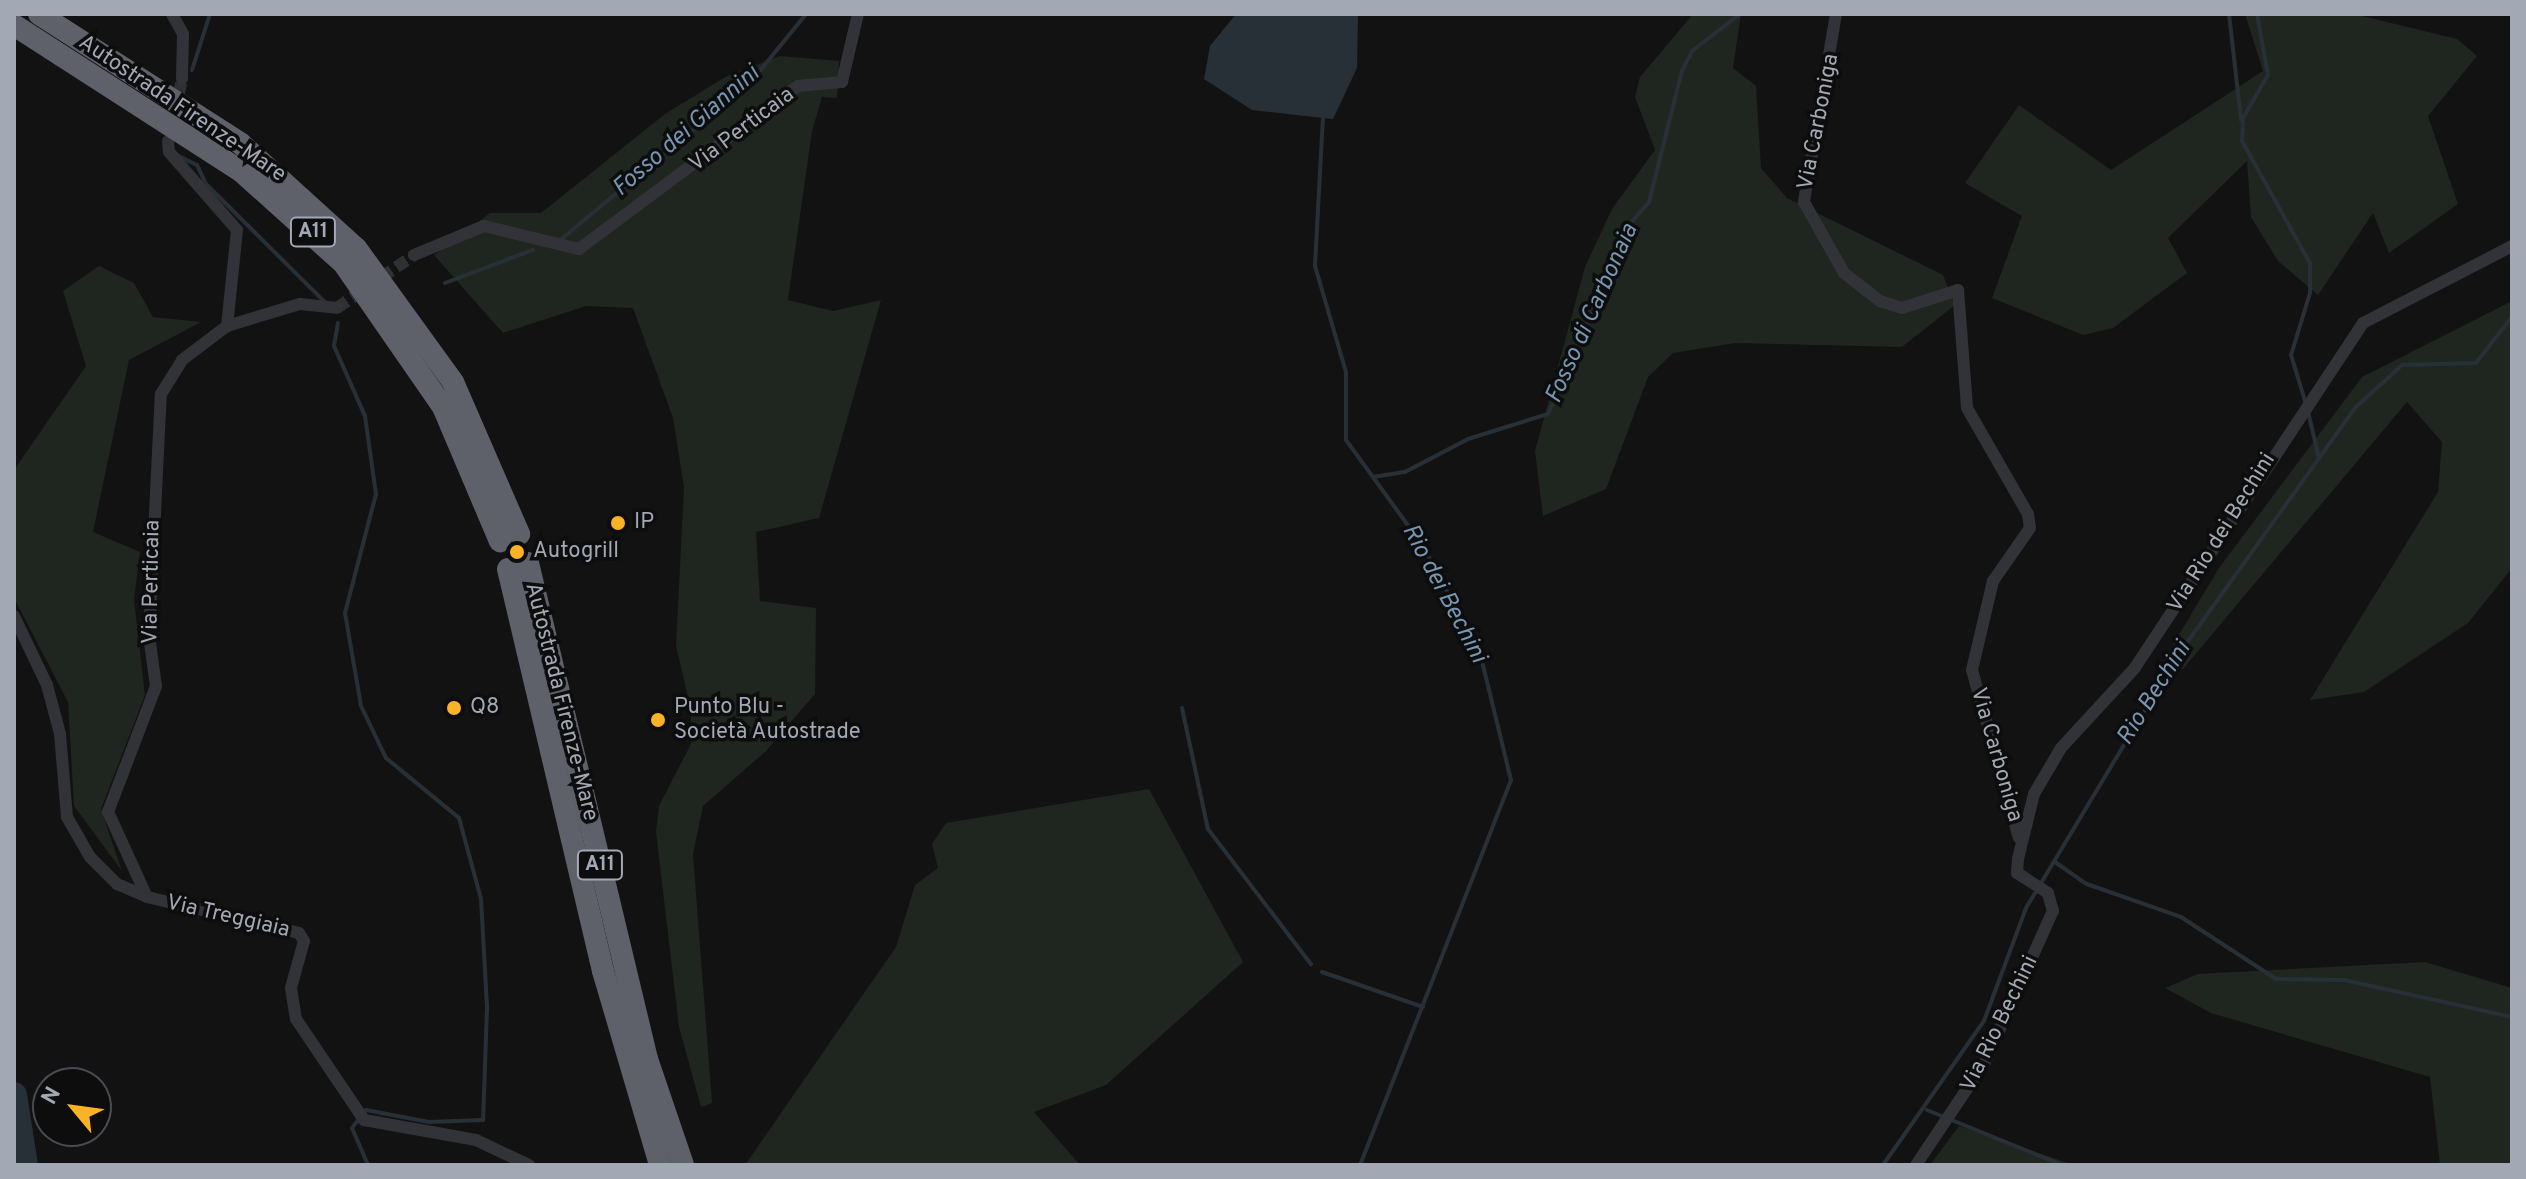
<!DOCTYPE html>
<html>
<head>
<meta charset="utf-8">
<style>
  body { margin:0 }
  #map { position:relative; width:2526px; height:1179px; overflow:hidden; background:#121213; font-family:Overpass,sans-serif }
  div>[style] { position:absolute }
  .green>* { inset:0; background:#1e261f }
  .water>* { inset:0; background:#283037 }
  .stream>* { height:4px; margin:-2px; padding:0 2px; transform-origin:2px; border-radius:2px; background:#283037 }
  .river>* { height:26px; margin:-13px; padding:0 13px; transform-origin:13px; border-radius:13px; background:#283037 }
  .minor-tunnel>* { height:12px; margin-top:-6px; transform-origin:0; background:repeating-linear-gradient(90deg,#2f3033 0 12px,transparent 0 18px) }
  .minor>* { height:12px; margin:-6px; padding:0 6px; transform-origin:6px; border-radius:6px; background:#323338 }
  .motorway>* { height:22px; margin:-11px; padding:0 11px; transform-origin:11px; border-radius:11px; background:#5e616a }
  .dots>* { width:22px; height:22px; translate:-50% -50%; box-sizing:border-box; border:4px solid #0d0d0e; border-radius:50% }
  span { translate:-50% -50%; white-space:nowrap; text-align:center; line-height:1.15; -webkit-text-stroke:7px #0d0d0e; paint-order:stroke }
  .shield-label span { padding:2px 6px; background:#0d0d0e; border:2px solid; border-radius:6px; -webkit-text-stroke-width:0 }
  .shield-label { font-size:20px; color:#a2a8b4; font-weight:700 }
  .street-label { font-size:22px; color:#a2a8b4 }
  .poi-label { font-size:22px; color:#a2a8b4 }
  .left { translate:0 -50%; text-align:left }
  .water-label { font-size:24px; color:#7796b2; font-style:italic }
  .frame { position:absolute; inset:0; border:16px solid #a2a8b4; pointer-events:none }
  .north { position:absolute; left:32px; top:1067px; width:80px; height:80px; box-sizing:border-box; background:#0d0d0e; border:2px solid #494b50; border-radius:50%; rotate:299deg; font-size:22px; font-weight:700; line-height:32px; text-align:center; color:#a2a8b4 }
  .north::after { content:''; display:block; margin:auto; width:28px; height:36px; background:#f9b324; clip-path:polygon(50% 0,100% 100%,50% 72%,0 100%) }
</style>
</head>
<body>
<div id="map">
  <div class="green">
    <i style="clip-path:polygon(1693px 14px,1741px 14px,1733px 68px,1756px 86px,1761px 168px,1787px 198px,1943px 275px,1955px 305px,1902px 347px,1735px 343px,1673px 353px,1648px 377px,1606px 489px,1543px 516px,1535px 451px,1585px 267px,1612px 209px,1655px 150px,1635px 97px,1640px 77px)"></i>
    <i style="clip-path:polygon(2245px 14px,2354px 14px,2457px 39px,2477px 56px,2428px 116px,2458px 204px,2389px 253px,2373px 213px,2318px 295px,2278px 261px,2251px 217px,2247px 161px,2168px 238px,2187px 273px,2113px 328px,2083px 335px,1992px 298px,2022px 216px,1965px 183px,2019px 105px,2111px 170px,2263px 71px)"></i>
    <i style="clip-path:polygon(780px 56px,839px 61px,837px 98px,822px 97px,812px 131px,788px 300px,833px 311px,881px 300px,819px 518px,756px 532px,760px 601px,816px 608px,815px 694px,766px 751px,703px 806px,693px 854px,712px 1103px,701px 1107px,679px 1027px,656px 832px,659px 806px,691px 744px,691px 710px,676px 646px,684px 487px,673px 418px,633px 308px,586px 306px,503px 333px,434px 255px,490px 213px,541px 213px,665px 114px,727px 76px)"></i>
    <i style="clip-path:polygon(99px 266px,134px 283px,153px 317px,201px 322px,129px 360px,93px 532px,140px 552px,134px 600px,145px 695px,101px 809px,122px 871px,74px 806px,68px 702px,14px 598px,14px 470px,86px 366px,63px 291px)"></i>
    <i style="clip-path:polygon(2512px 301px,2512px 568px,2468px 623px,2364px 692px,2310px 700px,2438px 492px,2442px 442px,2407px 402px,2183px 669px,2159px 668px,2219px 568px,2362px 377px)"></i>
    <i style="clip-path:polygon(1149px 789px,1243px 962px,1106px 1085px,1034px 1112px,1080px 1165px,745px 1165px,896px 947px,915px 885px,938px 868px,932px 844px,946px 823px)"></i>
    <i style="clip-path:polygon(2425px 962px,2512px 988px,2512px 1165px,2440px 1165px,2430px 1077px,2211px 1013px,2165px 988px,2198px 974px)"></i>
    <i style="clip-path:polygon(1959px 1126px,2074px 1165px,1930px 1165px)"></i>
  </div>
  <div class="water">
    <i style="clip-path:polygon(1236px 14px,1358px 14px,1357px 68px,1333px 119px,1252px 110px,1204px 79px,1210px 46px)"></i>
  </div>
  <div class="stream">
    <i style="left:2229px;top:14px;width:107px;rotate:83.5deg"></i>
    <i style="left:2257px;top:14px;width:62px;rotate:79.8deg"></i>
    <i style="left:2268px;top:75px;width:50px;rotate:120.2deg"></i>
    <i style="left:2243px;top:118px;width:23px;rotate:92deg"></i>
    <i style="left:2242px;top:141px;width:140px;rotate:60.9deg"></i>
    <i style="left:2310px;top:263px;width:30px;rotate:90deg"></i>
    <i style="left:2310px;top:293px;width:65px;rotate:107deg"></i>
    <i style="left:2291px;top:355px;width:51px;rotate:73deg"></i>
    <i style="left:192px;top:70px;width:59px;rotate:-72.2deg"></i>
    <i style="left:1323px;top:117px;width:149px;rotate:93.1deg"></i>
    <i style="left:1315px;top:266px;width:110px;rotate:73.7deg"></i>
    <i style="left:1346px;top:372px;width:68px;rotate:90deg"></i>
    <i style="left:1346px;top:440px;width:131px;rotate:54deg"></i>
    <i style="left:1423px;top:546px;width:121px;rotate:62deg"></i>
    <i style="left:1480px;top:653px;width:131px;rotate:76.3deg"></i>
    <i style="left:1511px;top:780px;width:414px;rotate:111.4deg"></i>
    <i style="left:177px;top:155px;width:22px;rotate:27deg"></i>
    <i style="left:197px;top:165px;width:21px;rotate:65deg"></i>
    <i style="left:206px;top:184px;width:168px;rotate:44.8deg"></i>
    <i style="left:560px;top:240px;width:246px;rotate:-39.6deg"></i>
    <i style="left:750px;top:83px;width:89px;rotate:-50.9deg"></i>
    <i style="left:445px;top:283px;width:94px;rotate:-20.6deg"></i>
    <i style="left:338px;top:323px;width:23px;rotate:100deg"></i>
    <i style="left:334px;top:346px;width:77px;rotate:66.1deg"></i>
    <i style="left:365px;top:416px;width:79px;rotate:82deg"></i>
    <i style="left:376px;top:494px;width:123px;rotate:104.6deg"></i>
    <i style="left:345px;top:613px;width:94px;rotate:80.2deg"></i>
    <i style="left:361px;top:706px;width:58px;rotate:64.3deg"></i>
    <i style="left:386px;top:758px;width:94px;rotate:39.4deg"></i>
    <i style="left:459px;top:818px;width:84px;rotate:74.8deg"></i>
    <i style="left:481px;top:899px;width:109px;rotate:86.8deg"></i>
    <i style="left:487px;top:1008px;width:112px;rotate:92deg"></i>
    <i style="left:483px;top:1120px;width:54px;rotate:177.9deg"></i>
    <i style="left:429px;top:1122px;width:64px;rotate:-169.2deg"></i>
    <i style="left:366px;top:1110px;width:23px;rotate:128deg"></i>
    <i style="left:352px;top:1128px;width:40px;rotate:66.6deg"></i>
    <i style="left:2308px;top:412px;width:47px;rotate:76.6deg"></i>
    <i style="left:1373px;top:477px;width:32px;rotate:-9deg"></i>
    <i style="left:1405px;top:472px;width:71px;rotate:-27.6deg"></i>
    <i style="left:1468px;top:439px;width:84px;rotate:-17.4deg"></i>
    <i style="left:1548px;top:414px;width:207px;rotate:-66.7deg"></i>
    <i style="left:1630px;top:224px;width:29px;rotate:-49deg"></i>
    <i style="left:1649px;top:202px;width:135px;rotate:-75.9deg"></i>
    <i style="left:1682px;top:71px;width:22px;rotate:-63deg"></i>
    <i style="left:1692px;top:51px;width:61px;rotate:-37.6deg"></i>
    <i style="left:1182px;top:708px;width:124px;rotate:77.9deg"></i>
    <i style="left:1208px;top:829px;width:170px;rotate:52.7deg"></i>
    <i style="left:2055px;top:862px;width:39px;rotate:35deg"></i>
    <i style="left:2087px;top:884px;width:100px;rotate:19.3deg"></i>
    <i style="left:2181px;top:917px;width:113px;rotate:33.1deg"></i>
    <i style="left:2276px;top:979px;width:68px;rotate:0.8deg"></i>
    <i style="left:2344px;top:980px;width:172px;rotate:12.4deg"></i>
    <i style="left:1322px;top:972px;width:107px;rotate:19.1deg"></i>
    <i style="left:1927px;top:1110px;width:146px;rotate:22.2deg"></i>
    <i style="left:1883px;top:1165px;width:176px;rotate:-55deg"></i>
    <i style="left:1984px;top:1021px;width:121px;rotate:-69.6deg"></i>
    <i style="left:2026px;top:908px;width:292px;rotate:-59deg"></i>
    <i style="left:2176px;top:658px;width:309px;rotate:-54.4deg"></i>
    <i style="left:2356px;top:407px;width:62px;rotate:-42.4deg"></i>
    <i style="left:2402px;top:365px;width:74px;rotate:-1.5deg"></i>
    <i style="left:2476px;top:363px;width:58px;rotate:-52deg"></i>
  </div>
  <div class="river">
    <i style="left:14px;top:1095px;width:71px;rotate:81.1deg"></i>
  </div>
  <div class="minor-tunnel">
    <i style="left:171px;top:130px;width:52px;rotate:-77.8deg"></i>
    <i style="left:337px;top:308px;width:93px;rotate:-34.5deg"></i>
  </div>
  <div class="minor">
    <i style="left:172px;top:14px;width:23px;rotate:61deg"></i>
    <i style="left:183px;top:34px;width:45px;rotate:91.3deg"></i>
    <i style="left:1836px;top:14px;width:191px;rotate:99.7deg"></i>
    <i style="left:1804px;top:202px;width:81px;rotate:60.6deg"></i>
    <i style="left:1844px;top:273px;width:46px;rotate:37.9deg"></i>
    <i style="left:1880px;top:301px;width:23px;rotate:18deg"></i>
    <i style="left:1902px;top:308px;width:59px;rotate:-17.8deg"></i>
    <i style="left:1958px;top:290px;width:118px;rotate:85.6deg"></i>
    <i style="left:1967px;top:408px;width:122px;rotate:60.1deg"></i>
    <i style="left:2028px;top:514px;width:14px;rotate:82deg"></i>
    <i style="left:2030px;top:528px;width:65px;rotate:124.9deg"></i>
    <i style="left:1993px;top:581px;width:91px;rotate:103.3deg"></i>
    <i style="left:1972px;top:670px;width:174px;rotate:74.4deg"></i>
    <i style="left:168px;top:141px;width:11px;rotate:85deg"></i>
    <i style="left:169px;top:152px;width:103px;rotate:48.9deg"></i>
    <i style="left:237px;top:230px;width:97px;rotate:95.9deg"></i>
    <i style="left:414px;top:255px;width:76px;rotate:-22.5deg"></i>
    <i style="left:484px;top:226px;width:98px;rotate:13.6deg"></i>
    <i style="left:579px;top:249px;width:273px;rotate:-36.7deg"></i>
    <i style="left:798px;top:86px;width:44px;rotate:-5.2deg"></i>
    <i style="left:842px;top:82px;width:70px;rotate:-76.8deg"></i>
    <i style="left:14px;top:616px;width:76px;rotate:64.4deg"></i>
    <i style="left:47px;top:685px;width:51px;rotate:75.1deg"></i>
    <i style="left:60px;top:734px;width:83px;rotate:85.2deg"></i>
    <i style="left:67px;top:817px;width:46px;rotate:60.1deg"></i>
    <i style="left:90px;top:857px;width:38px;rotate:45deg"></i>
    <i style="left:117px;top:884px;width:33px;rotate:23deg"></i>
    <i style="left:147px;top:897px;width:156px;rotate:13.3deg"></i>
    <i style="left:299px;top:933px;width:9px;rotate:58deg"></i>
    <i style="left:304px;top:941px;width:49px;rotate:105.5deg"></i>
    <i style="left:291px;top:988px;width:31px;rotate:81deg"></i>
    <i style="left:296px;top:1019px;width:122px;rotate:56deg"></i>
    <i style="left:364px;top:1120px;width:114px;rotate:10.1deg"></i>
    <i style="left:476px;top:1140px;width:59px;rotate:25.3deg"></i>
    <i style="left:147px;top:897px;width:94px;rotate:-114.6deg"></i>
    <i style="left:108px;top:812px;width:135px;rotate:-69.1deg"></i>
    <i style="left:156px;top:686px;width:50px;rotate:-98deg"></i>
    <i style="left:149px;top:636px;width:242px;rotate:-87.2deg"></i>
    <i style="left:161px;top:394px;width:40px;rotate:-58deg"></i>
    <i style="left:182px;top:360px;width:56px;rotate:-37.1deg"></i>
    <i style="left:227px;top:326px;width:76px;rotate:-16.8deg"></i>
    <i style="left:300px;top:304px;width:37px;rotate:6deg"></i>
    <i style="left:1916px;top:1165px;width:124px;rotate:-56.2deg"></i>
    <i style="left:1985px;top:1062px;width:166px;rotate:-65.8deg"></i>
    <i style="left:2053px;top:911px;width:19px;rotate:-106deg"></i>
    <i style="left:2048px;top:893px;width:37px;rotate:-147deg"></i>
    <i style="left:2017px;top:873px;width:14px;rotate:-86deg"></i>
    <i style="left:2018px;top:859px;width:67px;rotate:-76.2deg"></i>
    <i style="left:2034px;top:794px;width:53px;rotate:-59.6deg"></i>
    <i style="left:2061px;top:748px;width:108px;rotate:-47.3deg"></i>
    <i style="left:2134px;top:669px;width:415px;rotate:-56.5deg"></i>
    <i style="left:2363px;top:323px;width:168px;rotate:-27.3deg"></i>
  </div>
  <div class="motorway">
    <i style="left:39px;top:14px;width:239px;rotate:32.7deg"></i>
    <i style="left:240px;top:143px;width:156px;rotate:42.2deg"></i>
    <i style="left:356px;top:248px;width:165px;rotate:54.1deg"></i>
    <i style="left:453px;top:382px;width:166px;rotate:66.5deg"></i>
    <i style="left:14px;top:25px;width:271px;rotate:32.8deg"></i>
    <i style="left:242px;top:172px;width:137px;rotate:42deg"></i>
    <i style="left:344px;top:264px;width:174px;rotate:55.3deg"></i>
    <i style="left:443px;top:407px;width:146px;rotate:67deg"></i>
    <i style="left:528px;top:563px;width:510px;rotate:76.51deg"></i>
    <i style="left:647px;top:1059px;width:112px;rotate:71.2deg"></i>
    <i style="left:508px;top:569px;width:413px;rotate:76.7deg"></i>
    <i style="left:603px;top:971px;width:202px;rotate:73.6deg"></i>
  </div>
  <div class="dots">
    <i style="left:618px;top:523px;background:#f9b324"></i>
    <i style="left:517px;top:552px;background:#f9b324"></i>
    <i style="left:454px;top:708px;background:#f9b324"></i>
    <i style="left:658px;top:720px;background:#f9b324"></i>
  </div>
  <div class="shield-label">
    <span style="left:313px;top:232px">A11</span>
    <span style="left:600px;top:865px">A11</span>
  </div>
  <div class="street-label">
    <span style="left:182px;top:109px;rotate:34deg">Autostrada Firenze-Mare</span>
    <span style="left:1819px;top:122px;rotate:-79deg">Via Carboniga</span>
    <span style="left:742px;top:130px;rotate:-37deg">Via Perticaia</span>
    <span style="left:2222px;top:533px;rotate:-58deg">Via Rio dei Bechini</span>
    <span style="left:152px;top:582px;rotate:-89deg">Via Perticaia</span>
    <span style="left:561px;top:702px;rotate:76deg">Autostrada Firenze-Mare</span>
    <span style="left:1996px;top:755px;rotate:74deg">Via Carboniga</span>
    <span style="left:228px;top:917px;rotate:13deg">Via Treggiaia</span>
    <span style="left:2000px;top:1024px;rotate:-64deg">Via Rio Bechini</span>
  </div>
  <div class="poi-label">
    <span class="left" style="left:634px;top:523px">IP</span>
    <span class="left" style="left:533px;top:552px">Autogrill</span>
    <span class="left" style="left:674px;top:720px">Punto Blu -<br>Società Autostrade</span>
    <span class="left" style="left:470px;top:708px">Q8</span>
  </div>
  <div class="water-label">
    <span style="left:687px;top:132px;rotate:-41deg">Fosso dei Giannini</span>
    <span style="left:1593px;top:314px;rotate:-66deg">Fosso di Carbonaia</span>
    <span style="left:1443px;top:594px;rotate:62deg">Rio dei Bechini</span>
    <span style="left:2155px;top:694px;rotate:-58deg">Rio Bechini</span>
  </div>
  <div class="frame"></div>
  <div class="north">N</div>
</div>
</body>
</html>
